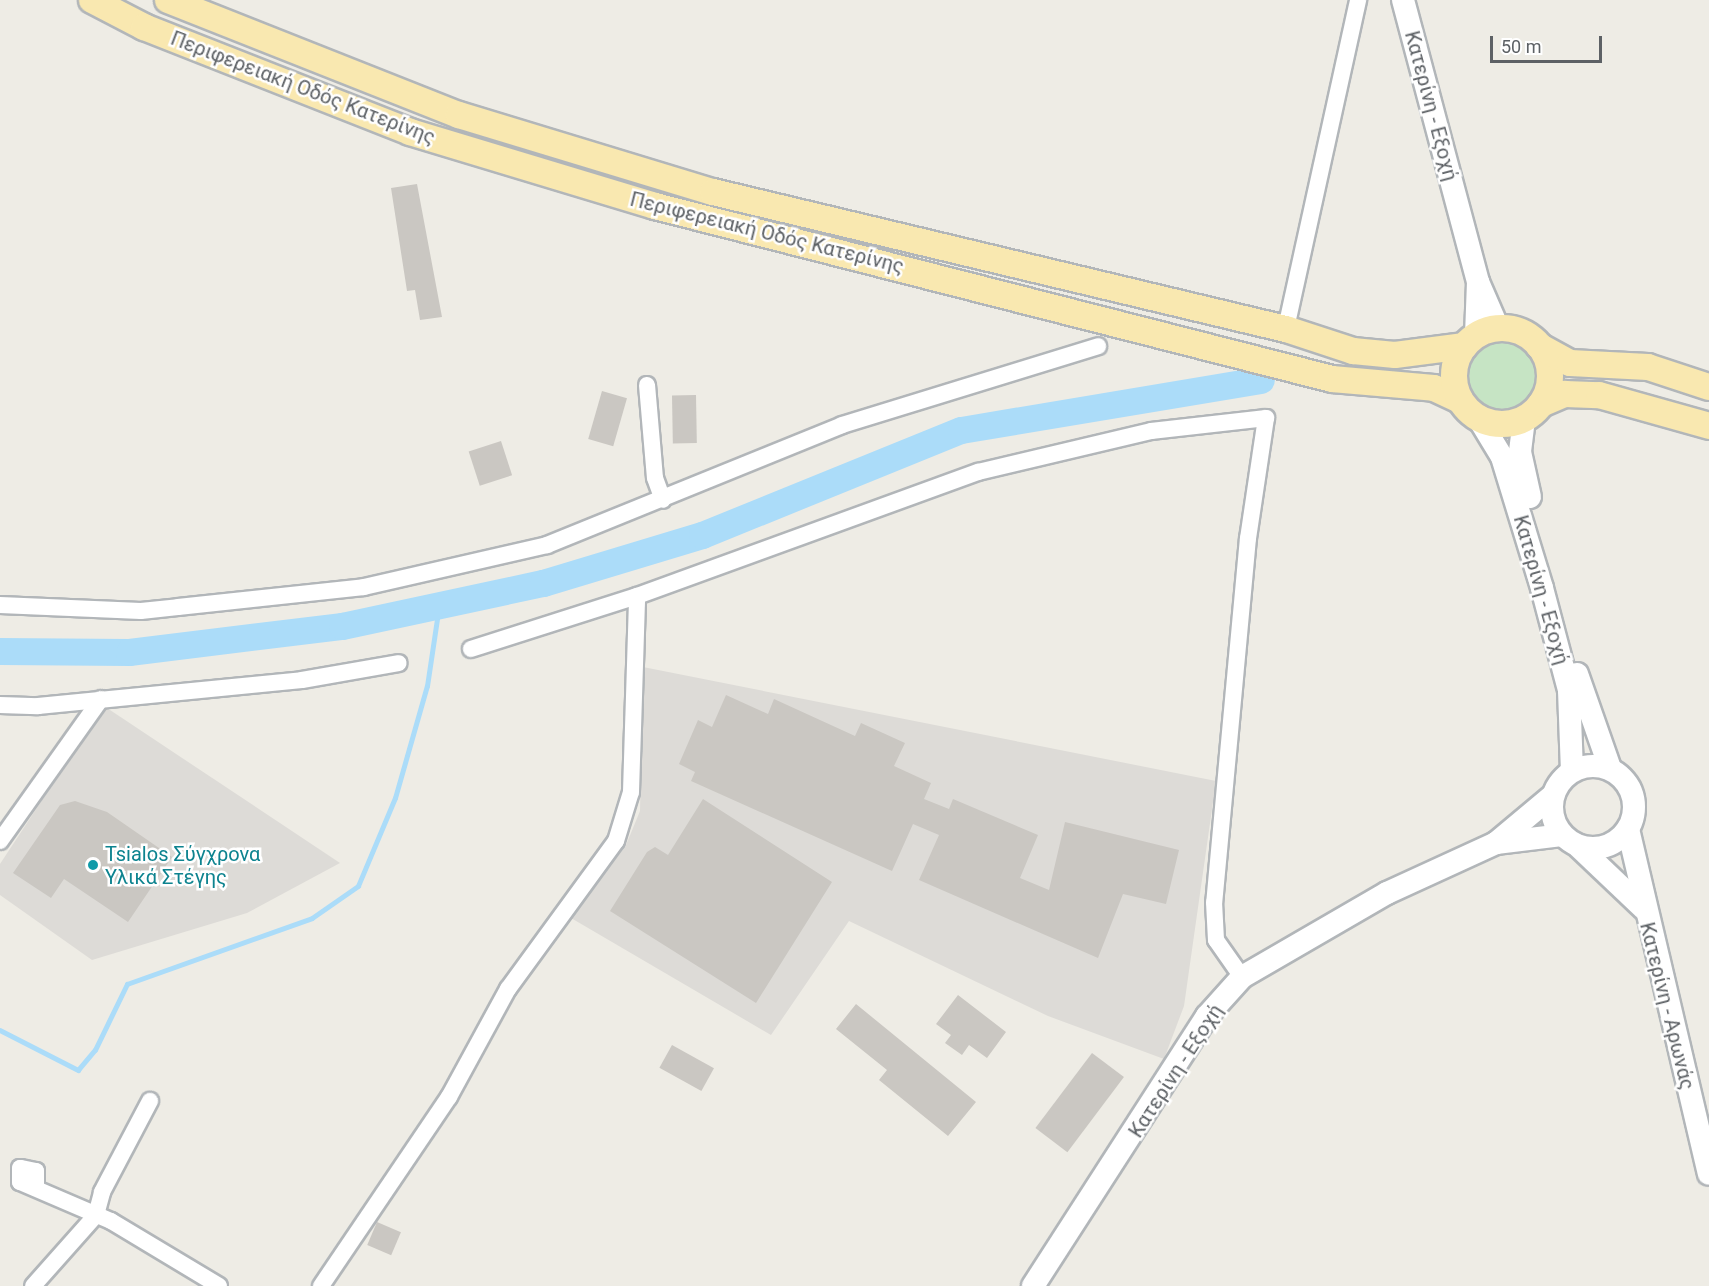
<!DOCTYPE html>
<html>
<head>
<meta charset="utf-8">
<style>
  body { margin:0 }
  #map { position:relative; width:1709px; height:1286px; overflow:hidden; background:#eeece5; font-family:Roboto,sans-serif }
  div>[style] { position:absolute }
  .industrial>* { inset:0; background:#dddbd7 }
  .green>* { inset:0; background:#c6e4c4 }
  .round { border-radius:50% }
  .stream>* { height:4.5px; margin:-2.25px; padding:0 2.25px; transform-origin:2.25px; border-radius:2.25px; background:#abdcf9 }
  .river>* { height:27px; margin:-13.5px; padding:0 13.5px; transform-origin:13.5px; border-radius:13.5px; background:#abdcf9 }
  .building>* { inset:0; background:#cac7c2; transform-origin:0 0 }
  .roads { filter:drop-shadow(2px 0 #b2b6b9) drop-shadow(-2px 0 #b2b6b9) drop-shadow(0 2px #b2b6b9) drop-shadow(0 -2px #b2b6b9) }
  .minor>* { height:16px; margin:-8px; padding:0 8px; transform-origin:8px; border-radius:8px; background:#fff }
  .secondary>* { height:22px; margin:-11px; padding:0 11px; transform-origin:11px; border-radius:11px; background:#fff }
  .secondary>.ring { margin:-11px; padding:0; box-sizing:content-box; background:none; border:22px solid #fff; border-radius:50% }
  .primary>* { height:26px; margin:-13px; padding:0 13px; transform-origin:13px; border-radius:13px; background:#f9e8b0 }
  .primary>.ring { margin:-13px; padding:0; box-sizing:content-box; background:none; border:26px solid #f9e8b0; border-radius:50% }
  .dots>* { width:16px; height:16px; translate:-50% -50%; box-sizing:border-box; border:3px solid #fff; border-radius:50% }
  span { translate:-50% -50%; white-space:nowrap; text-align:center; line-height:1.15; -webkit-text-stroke:5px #fff; paint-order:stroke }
  .street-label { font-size:20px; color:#5d6165 }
  .culture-label { font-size:20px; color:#0d838f }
  .left { translate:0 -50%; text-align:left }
  .scale { position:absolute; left:1490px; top:36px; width:112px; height:27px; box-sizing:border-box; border:3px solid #5d6165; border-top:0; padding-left:8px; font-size:18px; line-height:21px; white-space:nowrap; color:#5d6165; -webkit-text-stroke:4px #fff; paint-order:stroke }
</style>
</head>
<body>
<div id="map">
  <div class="industrial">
    <i style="clip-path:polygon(643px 667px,1216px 781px,1184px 1006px,1164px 1059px,1048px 1016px,849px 921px,771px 1035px,571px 918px,626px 845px,640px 811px)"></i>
    <i style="clip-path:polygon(104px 706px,340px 863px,247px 913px,92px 960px,0 895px,0 864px)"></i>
  </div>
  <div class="green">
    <i class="round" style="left:1466px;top:339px;width:72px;height:72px"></i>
  </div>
  <div class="stream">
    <i style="left:0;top:1030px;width:88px;rotate:27.1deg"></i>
    <i style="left:78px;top:1070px;width:26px;rotate:-50deg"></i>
    <i style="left:95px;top:1050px;width:73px;rotate:-64.1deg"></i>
    <i style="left:127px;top:984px;width:196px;rotate:-19.6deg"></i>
    <i style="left:312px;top:918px;width:56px;rotate:-34.8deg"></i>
    <i style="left:358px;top:886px;width:95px;rotate:-67.2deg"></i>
    <i style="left:395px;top:798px;width:116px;rotate:-74.1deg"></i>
    <i style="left:427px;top:686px;width:81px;rotate:-81.5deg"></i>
  </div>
  <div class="river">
    <i style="left:0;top:651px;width:129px;rotate:0.4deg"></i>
    <i style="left:129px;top:652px;width:215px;rotate:-7deg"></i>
    <i style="left:342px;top:626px;width:206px;rotate:-12.1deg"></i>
    <i style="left:543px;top:583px;width:166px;rotate:-16.8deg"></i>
    <i style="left:702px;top:535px;width:279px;rotate:-22.1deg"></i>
    <i style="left:961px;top:430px;width:304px;rotate:-9.5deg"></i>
  </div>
  <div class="building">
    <i style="clip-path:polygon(417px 184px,442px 317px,420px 320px,415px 290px,407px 291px,391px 188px)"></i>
    <i style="left:602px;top:391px;width:26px;height:50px;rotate:16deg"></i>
    <i style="left:696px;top:395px;width:48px;height:24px;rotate:89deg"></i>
    <i style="left:501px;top:441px;width:36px;height:34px;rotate:72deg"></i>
    <i style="clip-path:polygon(726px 695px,768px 714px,774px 699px,855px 736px,861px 723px,905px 743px,894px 766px,931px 783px,924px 799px,949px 809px,953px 799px,1038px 835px,1020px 878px,1049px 890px,1065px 822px,1179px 850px,1166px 904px,1123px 894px,1098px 958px,919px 880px,939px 835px,913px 824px,892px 871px,691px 781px,695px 772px,679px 764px,698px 720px,712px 727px)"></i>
    <i style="clip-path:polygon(703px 799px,832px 882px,756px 1003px,610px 911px,647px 852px,655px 847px,668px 855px)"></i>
    <i style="clip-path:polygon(75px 801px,107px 812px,172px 857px,128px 922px,64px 879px,51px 898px,13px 873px,60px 805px)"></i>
    <i style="clip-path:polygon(958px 995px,1006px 1032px,987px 1058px,969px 1045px,962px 1055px,945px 1043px,951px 1035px,936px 1024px)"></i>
    <i style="clip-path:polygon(856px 1004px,976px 1102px,948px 1136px,879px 1080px,887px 1070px,836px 1029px)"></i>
    <i style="left:672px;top:1045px;width:48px;height:26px;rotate:29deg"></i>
    <i style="left:1092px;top:1053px;width:40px;height:94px;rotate:37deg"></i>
    <i style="left:377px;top:1222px;width:26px;height:25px;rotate:23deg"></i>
  </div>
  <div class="roads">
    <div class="minor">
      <i style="left:1288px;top:319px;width:327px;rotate:-77.6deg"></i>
      <i style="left:647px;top:385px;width:93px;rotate:85.1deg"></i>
      <i style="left:655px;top:478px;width:23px;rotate:70deg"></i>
      <i style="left:0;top:605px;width:141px;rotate:2.4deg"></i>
      <i style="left:141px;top:611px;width:37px;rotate:-6deg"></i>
      <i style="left:178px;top:607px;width:187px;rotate:-6.1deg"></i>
      <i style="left:364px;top:587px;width:188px;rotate:-12.9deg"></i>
      <i style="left:547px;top:545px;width:318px;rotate:-22.1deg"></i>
      <i style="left:842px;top:425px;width:268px;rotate:-17.1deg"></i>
      <i style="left:471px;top:649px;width:174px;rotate:-17.7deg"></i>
      <i style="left:637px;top:596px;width:363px;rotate:-20deg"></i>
      <i style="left:978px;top:472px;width:178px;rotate:-13.3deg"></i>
      <i style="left:1151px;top:431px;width:116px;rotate:-6.4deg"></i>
      <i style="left:1266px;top:418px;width:121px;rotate:98.5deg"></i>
      <i style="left:1248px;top:538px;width:366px;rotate:95.3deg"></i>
      <i style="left:1214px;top:902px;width:38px;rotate:87deg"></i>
      <i style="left:1216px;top:940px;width:45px;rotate:54.9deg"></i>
      <i style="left:0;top:705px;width:38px;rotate:2deg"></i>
      <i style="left:38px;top:706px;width:265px;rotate:-5.6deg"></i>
      <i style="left:302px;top:680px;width:98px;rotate:-9.9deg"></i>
      <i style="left:0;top:841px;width:174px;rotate:-54.6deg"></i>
      <i style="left:36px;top:1188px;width:17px;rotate:-90deg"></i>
      <i style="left:36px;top:1171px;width:16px;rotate:-169deg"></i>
      <i style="left:20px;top:1168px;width:14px;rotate:90deg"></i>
      <i style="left:20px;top:1182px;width:99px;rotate:23.2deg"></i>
      <i style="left:111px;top:1221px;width:126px;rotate:31deg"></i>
      <i style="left:33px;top:1286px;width:95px;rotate:-48.4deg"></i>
      <i style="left:96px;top:1215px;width:24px;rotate:-75deg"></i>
      <i style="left:102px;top:1192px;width:103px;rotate:-62.2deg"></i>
      <i style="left:321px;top:1286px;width:228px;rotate:-55.9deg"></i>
      <i style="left:449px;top:1097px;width:123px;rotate:-61.4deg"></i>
      <i style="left:508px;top:989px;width:183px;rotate:-53.9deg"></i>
      <i style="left:616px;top:841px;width:51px;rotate:-73deg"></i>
      <i style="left:631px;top:792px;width:196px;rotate:-88.2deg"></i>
    </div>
    <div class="secondary">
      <i style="left:1403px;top:0;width:292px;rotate:75.1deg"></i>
      <i style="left:1476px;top:336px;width:54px;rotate:-87.9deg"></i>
      <i style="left:1478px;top:282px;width:50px;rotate:66.5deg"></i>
      <i style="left:1479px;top:419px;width:44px;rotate:58.8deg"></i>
      <i style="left:1502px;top:457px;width:137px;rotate:73deg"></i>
      <i style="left:1542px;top:588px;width:106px;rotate:75.2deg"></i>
      <i style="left:1569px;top:690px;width:80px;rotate:87.9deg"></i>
      <i style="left:1524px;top:419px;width:33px;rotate:97deg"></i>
      <i style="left:1520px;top:452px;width:46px;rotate:77.5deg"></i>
      <i style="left:1577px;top:674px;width:100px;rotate:70.7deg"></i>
      <i class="ring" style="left:1552px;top:766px;width:60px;height:60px"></i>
      <i style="left:1628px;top:829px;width:354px;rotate:76.8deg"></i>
      <i style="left:1496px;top:843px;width:66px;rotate:-6.9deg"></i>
      <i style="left:1578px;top:846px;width:90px;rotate:43.6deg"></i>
      <i style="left:1033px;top:1286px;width:321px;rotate:-57.2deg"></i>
      <i style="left:1207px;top:1016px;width:52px;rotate:-48.1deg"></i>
      <i style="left:1242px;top:977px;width:168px;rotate:-30.1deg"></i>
      <i style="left:1387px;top:893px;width:120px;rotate:-24.6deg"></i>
      <i style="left:1496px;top:843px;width:73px;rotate:-40deg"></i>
    </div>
    <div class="primary">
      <i style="left:92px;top:0;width:59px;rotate:27.4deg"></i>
      <i style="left:144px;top:27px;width:286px;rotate:21.5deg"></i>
      <i style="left:410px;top:132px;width:256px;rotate:16.8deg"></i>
      <i style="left:655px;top:206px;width:699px;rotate:14.33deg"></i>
      <i style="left:1332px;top:379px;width:102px;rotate:5deg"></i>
      <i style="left:1434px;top:388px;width:29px;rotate:25deg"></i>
      <i style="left:168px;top:0;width:313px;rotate:21.6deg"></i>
      <i style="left:459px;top:115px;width:265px;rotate:16.9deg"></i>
      <i style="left:713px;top:192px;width:589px;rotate:13.45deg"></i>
      <i style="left:1286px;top:329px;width:71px;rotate:18.2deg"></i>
      <i style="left:1353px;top:351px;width:42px;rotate:5.4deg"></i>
      <i style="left:1395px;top:355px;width:70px;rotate:-7.4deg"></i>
      <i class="ring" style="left:1454px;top:328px;width:70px;height:70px"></i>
      <i style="left:1539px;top:346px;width:35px;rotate:29deg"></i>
      <i style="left:1570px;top:363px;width:78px;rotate:2.9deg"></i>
      <i style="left:1648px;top:367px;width:64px;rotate:18.2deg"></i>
      <i style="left:1541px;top:404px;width:26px;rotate:-23deg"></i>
      <i style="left:1565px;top:394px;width:34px;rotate:2deg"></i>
      <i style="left:1599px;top:395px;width:114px;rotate:15.7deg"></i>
    </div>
  </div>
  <div class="dots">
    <i style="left:93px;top:865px;background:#0f9aa8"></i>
  </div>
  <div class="street-label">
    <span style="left:303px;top:88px;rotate:21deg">Περιφερειακή Οδός Κατερίνης</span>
    <span style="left:1431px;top:106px;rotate:75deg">Κατερίνη - Εξοχή</span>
    <span style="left:767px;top:233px;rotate:14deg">Περιφερειακή Οδός Κατερίνης</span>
    <span style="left:1541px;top:590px;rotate:74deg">Κατερίνη - Εξοχή</span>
    <span style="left:1667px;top:1006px;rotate:76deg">Κατερίνη - Αρωνάς</span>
    <span style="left:1176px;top:1071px;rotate:-57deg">Κατερίνη - Εξοχή</span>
  </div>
  <div class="culture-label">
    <span class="left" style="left:105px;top:866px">Tsialos Σύγχρονα<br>Υλικά Στέγης</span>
  </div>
  <div class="scale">50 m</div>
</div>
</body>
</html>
